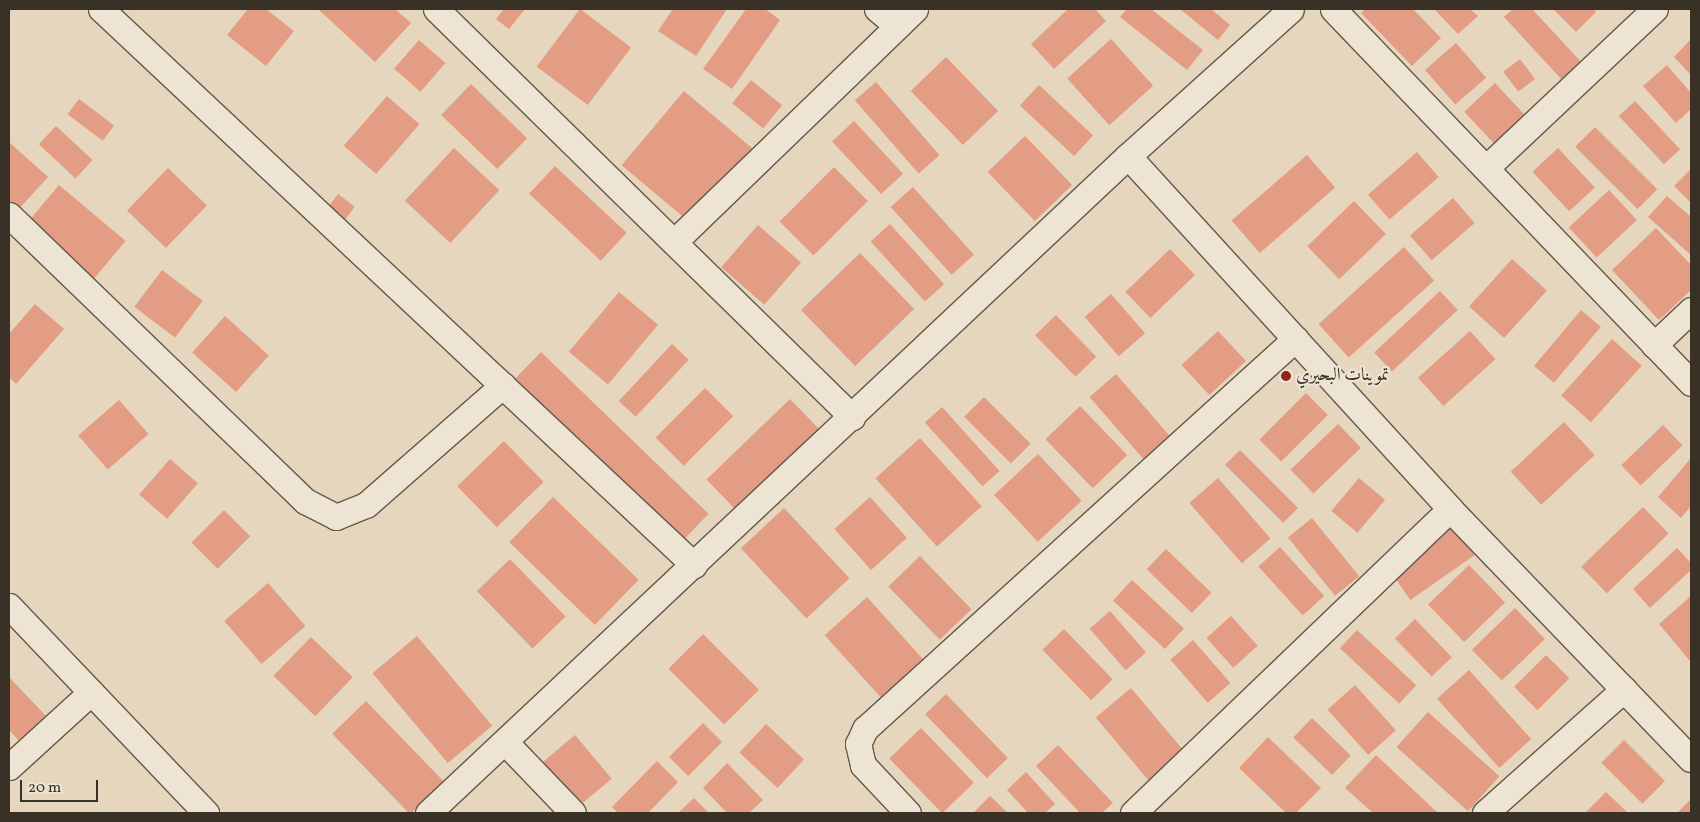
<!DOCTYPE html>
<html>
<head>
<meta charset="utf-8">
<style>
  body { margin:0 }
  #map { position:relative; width:1700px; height:822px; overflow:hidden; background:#e5d6bd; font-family:Vollkorn,Amiri,serif }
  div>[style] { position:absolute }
  .building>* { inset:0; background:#e39d84; transform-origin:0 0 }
  .roads { filter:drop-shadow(1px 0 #645a4c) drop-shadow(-1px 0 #645a4c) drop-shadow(0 1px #645a4c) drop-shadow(0 -1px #645a4c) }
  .minor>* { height:25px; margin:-12.5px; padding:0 12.5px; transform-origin:12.5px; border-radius:12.5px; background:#eee4d4 }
  .dots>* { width:14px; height:14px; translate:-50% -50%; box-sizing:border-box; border:2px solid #eee4d4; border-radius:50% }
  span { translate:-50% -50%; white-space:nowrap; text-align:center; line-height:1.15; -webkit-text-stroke:4.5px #eee4d4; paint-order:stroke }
  .poi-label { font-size:18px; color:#393026 }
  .left { translate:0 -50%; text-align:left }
  .frame { position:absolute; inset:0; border:10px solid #393026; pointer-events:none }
  .scale { position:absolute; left:20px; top:780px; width:78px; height:22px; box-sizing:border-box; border:2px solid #393026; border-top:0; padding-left:6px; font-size:15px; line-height:18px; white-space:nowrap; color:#393026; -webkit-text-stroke:4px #eee4d4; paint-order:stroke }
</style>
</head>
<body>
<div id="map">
  <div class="building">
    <i style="clip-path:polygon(248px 9px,266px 9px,294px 31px,266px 66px,227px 35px)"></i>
    <i style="clip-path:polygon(318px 9px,395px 9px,411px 23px,375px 62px)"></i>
    <i style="clip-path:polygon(504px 9px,525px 9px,509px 29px,496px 19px)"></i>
    <i style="left:580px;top:9px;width:64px;height:72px;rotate:37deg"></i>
    <i style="clip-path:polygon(673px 9px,727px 9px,696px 56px,658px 31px)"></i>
    <i style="clip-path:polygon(746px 9px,765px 9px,780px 20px,732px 89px,703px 69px)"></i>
    <i style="clip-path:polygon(1068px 9px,1095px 9px,1106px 21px,1054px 69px,1031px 44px)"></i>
    <i style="clip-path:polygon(1127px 9px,1151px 9px,1203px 50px,1187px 70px,1120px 17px)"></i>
    <i style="clip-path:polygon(1180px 9px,1211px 9px,1230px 25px,1218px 40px)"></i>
    <i style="clip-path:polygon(1365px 9px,1413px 9px,1441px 38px,1412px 66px,1361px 13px)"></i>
    <i style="clip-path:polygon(1434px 9px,1470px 9px,1478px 16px,1458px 34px)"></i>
    <i style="clip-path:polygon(1513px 9px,1532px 9px,1583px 64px,1564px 82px,1504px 17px)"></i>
    <i style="clip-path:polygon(1553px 9px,1593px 9px,1596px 12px,1576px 32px)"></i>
    <i style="left:1111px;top:39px;width:63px;height:59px;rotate:48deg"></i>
    <i style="clip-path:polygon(1691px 39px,1691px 75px,1674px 57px)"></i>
    <i style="left:419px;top:40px;width:35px;height:38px;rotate:41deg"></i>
    <i style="left:1456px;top:43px;width:46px;height:41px;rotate:49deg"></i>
    <i style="left:946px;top:57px;width:75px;height:49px;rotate:46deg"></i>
    <i style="left:1520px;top:59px;width:25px;height:21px;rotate:53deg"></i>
    <i style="clip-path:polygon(1667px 65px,1691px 93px,1691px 109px,1676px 123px,1643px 86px)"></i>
    <i style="left:751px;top:80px;width:40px;height:30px;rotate:39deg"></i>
    <i style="left:876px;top:82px;width:97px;height:28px;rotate:49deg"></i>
    <i style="left:1495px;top:83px;width:50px;height:42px;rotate:47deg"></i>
    <i style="left:471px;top:84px;width:78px;height:43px;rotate:44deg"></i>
    <i style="left:1039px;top:85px;width:74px;height:28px;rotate:43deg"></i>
    <i style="left:684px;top:91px;width:89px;height:97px;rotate:40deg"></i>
    <i style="left:387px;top:96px;width:43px;height:66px;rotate:41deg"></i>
    <i style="left:79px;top:99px;width:44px;height:19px;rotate:37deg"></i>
    <i style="left:1635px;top:101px;width:66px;height:22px;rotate:47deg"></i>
    <i style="left:854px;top:121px;width:72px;height:30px;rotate:47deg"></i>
    <i style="left:56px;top:126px;width:50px;height:25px;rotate:43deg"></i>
    <i style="left:1595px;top:127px;width:88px;height:28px;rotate:45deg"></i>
    <i style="left:1025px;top:136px;width:68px;height:52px;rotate:46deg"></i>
    <i style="clip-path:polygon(9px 142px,48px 177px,18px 210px,9px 201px)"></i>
    <i style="left:454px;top:148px;width:62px;height:72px;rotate:43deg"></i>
    <i style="left:1558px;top:148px;width:54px;height:35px;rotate:47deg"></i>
    <i style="left:1417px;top:152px;width:33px;height:65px;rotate:49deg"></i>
    <i style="left:1307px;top:155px;width:43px;height:100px;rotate:49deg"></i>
    <i style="left:555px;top:166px;width:98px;height:38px;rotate:43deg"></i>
    <i style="left:834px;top:167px;width:48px;height:77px;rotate:45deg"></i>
    <i style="left:168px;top:168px;width:54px;height:59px;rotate:44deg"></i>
    <i style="clip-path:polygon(1691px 169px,1691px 203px,1674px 186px)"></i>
    <i style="left:59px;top:185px;width:87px;height:49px;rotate:40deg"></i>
    <i style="left:913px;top:187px;width:91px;height:30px;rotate:48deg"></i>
    <i style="left:1609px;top:190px;width:41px;height:55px;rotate:47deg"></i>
    <i style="left:338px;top:194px;width:21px;height:26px;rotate:37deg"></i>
    <i style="clip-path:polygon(1667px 196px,1691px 217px,1691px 255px,1648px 217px)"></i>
    <i style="left:1453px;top:198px;width:33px;height:57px;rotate:49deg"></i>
    <i style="left:1354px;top:201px;width:46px;height:65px;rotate:46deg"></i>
    <i style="left:890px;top:224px;width:81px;height:26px;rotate:48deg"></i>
    <i style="left:758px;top:225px;width:57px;height:56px;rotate:41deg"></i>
    <i style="clip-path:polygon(1656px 228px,1691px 265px,1691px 290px,1659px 320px,1612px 270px)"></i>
    <i style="left:1404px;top:247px;width:45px;height:115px;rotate:48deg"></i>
    <i style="left:1170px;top:249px;width:36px;height:62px;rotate:46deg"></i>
    <i style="left:860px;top:253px;width:78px;height:82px;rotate:46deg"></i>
    <i style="left:1512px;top:259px;width:47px;height:64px;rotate:42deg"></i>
    <i style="left:162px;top:270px;width:51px;height:46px;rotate:37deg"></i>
    <i style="left:1440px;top:291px;width:26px;height:90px;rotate:47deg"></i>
    <i style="left:619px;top:292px;width:51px;height:78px;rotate:40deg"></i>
    <i style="left:1111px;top:294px;width:52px;height:35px;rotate:49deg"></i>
    <i style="clip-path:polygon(35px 304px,64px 329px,16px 384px,9px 377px,9px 334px)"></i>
    <i style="left:1581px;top:310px;width:26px;height:73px;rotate:40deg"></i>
    <i style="left:1056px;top:315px;width:58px;height:29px;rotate:46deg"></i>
    <i style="left:225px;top:316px;width:59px;height:49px;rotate:42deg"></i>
    <i style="left:1218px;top:331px;width:41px;height:50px;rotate:47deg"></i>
    <i style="left:1470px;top:331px;width:38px;height:70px;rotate:48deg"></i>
    <i style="left:1612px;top:339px;width:40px;height:76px;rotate:42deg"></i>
    <i style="left:672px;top:344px;width:23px;height:78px;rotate:43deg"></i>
    <i style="left:541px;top:352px;width:233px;height:45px;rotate:44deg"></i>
    <i style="left:1116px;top:374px;width:88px;height:35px;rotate:49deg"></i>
    <i style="left:705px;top:388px;width:40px;height:70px;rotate:45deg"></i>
    <i style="left:1306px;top:393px;width:31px;height:66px;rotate:45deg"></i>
    <i style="left:984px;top:397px;width:66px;height:28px;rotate:45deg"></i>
    <i style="left:790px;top:399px;width:45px;height:116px;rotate:46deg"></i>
    <i style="left:119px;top:400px;width:45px;height:54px;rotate:49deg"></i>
    <i style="left:1080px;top:406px;width:68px;height:48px;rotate:46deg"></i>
    <i style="left:942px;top:407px;width:86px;height:23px;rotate:48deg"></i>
    <i style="left:1564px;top:422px;width:45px;height:73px;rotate:47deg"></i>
    <i style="left:1338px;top:424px;width:33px;height:66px;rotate:46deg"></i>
    <i style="left:1663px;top:425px;width:28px;height:58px;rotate:46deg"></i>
    <i style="left:920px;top:438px;width:92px;height:60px;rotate:48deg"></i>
    <i style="left:504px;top:441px;width:57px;height:65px;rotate:46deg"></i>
    <i style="left:1240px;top:450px;width:82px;height:21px;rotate:45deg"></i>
    <i style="left:1038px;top:454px;width:64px;height:60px;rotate:47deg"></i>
    <i style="clip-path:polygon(1691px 458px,1691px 506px,1681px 518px,1658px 497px)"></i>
    <i style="left:170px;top:459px;width:37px;height:47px;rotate:41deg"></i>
    <i style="left:1218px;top:478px;width:80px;height:38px;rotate:49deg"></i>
    <i style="left:1359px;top:478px;width:34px;height:43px;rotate:40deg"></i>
    <i style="left:553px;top:497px;width:119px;height:63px;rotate:44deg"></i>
    <i style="left:870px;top:497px;width:55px;height:48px;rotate:48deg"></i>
    <i style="left:1643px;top:507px;width:37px;height:86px;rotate:46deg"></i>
    <i style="left:784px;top:508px;width:96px;height:59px;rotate:47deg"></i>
    <i style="left:224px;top:510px;width:37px;height:46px;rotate:45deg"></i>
    <i style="left:1312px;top:518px;width:75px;height:31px;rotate:51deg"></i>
    <i style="left:1455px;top:526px;width:35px;height:79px;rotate:55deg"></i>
    <i style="left:1280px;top:547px;width:66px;height:29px;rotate:48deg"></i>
    <i style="clip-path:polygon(1677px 548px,1691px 563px,1691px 570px,1650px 608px,1633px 589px)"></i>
    <i style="left:1166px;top:549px;width:63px;height:28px;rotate:44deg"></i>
    <i style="left:920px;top:556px;width:74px;height:44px;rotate:46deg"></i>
    <i style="left:510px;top:559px;width:80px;height:46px;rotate:46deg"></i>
    <i style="left:1469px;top:565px;width:52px;height:57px;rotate:46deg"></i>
    <i style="left:1132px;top:580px;width:71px;height:28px;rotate:43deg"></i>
    <i style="left:268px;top:583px;width:57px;height:58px;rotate:49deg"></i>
    <i style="clip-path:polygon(1691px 596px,1691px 659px,1690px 661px,1659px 624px)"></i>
    <i style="left:867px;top:597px;width:86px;height:57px;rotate:48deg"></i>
    <i style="left:1515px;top:608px;width:43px;height:60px;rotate:46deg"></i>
    <i style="left:1110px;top:611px;width:55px;height:27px;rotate:49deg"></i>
    <i style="left:1231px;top:616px;width:40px;height:33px;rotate:48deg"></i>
    <i style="left:1415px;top:619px;width:53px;height:28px;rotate:46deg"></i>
    <i style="left:1064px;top:629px;width:70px;height:30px;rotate:46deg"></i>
    <i style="left:1357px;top:630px;width:81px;height:25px;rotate:43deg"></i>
    <i style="left:703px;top:634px;width:79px;height:49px;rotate:45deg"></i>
    <i style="left:417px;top:636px;width:117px;height:58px;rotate:50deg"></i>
    <i style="left:311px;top:637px;width:58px;height:54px;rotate:44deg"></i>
    <i style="left:1193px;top:640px;width:57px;height:30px;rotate:49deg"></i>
    <i style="left:1546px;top:655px;width:33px;height:45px;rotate:45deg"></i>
    <i style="left:1469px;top:670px;width:93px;height:43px;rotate:48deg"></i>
    <i style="clip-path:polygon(9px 677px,47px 717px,21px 743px,9px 730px)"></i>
    <i style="left:1355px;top:685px;width:61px;height:37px;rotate:48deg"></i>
    <i style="left:1131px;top:688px;width:85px;height:46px;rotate:50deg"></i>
    <i style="left:946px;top:694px;width:89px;height:29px;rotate:46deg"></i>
    <i style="left:366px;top:701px;width:112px;height:47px;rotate:46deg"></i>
    <i style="left:1428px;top:712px;width:96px;height:47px;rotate:42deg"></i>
    <i style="left:1312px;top:718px;width:54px;height:27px;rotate:44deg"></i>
    <i style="left:703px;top:723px;width:27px;height:48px;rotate:45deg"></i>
    <i style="left:766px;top:724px;width:52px;height:39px;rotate:43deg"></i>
    <i style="left:921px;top:728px;width:76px;height:44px;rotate:46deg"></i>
    <i style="left:575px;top:735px;width:57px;height:43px;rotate:50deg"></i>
    <i style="clip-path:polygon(1268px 737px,1321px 788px,1296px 813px,1286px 813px,1239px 768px)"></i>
    <i style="left:1624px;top:740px;width:58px;height:32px;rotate:45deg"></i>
    <i style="clip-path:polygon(1058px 745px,1113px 803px,1102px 813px,1080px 813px,1036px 766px)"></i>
    <i style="clip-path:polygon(1376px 755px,1438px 813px,1373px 813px,1345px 788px)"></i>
    <i style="clip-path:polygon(657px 761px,678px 782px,648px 813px,618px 813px,612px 807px)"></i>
    <i style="clip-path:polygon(727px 763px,763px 800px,749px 813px,727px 813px,703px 788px)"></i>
    <i style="clip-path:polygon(1026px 772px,1055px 804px,1045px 813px,1028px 813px,1007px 790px)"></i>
    <i style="clip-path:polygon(1606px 792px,1628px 813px,1585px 813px)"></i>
    <i style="clip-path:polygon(990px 796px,1008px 813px,973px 813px)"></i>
    <i style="clip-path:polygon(694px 798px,709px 813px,678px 813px)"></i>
    <i style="clip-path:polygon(1691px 799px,1691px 813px,1677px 813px)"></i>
  </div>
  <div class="roads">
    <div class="minor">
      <i style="left:101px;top:9px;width:813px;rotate:43.16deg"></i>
      <i style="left:436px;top:9px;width:583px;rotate:44.44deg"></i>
      <i style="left:877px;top:9px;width:26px;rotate:40deg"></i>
      <i style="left:1333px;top:9px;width:518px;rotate:46.25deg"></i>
      <i style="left:1128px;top:156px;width:478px;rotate:47.6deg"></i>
      <i style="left:1450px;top:509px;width:347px;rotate:46.1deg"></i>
      <i style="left:1486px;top:168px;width:232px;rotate:-43.3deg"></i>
      <i style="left:9px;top:215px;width:412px;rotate:44deg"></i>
      <i style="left:305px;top:501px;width:35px;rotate:27deg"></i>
      <i style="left:336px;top:517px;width:32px;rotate:-22deg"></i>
      <i style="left:366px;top:505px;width:182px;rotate:-41.2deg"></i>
      <i style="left:674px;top:242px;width:335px;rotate:-44deg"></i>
      <i style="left:1654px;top:345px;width:51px;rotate:-43.4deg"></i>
      <i style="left:9px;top:606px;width:286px;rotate:46.4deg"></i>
      <i style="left:505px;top:742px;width:98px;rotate:46.2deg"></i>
      <i style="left:9px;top:767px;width:111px;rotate:-42.4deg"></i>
      <i style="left:428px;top:813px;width:960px;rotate:-43.19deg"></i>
      <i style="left:1128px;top:156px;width:219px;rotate:-42deg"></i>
      <i style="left:908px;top:813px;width:66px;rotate:-133.2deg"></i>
      <i style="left:863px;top:765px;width:22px;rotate:-103deg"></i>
      <i style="left:858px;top:744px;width:17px;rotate:-65deg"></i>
      <i style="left:865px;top:729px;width:581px;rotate:-42.21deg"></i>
      <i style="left:1133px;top:813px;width:439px;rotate:-43.8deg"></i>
      <i style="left:1485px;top:813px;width:186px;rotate:-41.7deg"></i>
    </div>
  </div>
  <div class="dots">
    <i style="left:1286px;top:376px;background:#8f2418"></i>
  </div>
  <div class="poi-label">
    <span class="left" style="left:1296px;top:376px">تموينات البحيري</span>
  </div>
  <div class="frame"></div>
  <div class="scale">20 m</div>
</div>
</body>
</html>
